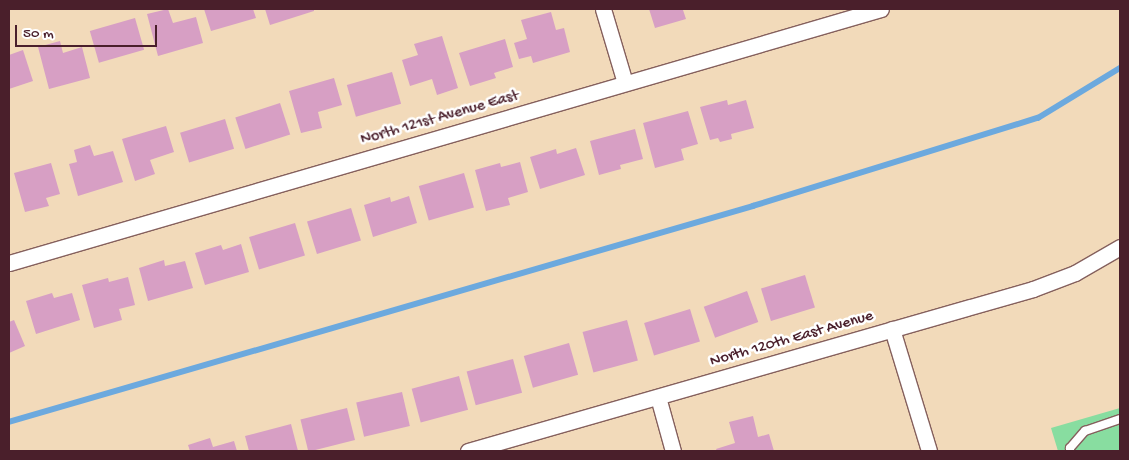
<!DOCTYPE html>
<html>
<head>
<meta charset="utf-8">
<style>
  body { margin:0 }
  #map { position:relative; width:1129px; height:460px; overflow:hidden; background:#f2daba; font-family:"Gochi Hand",sans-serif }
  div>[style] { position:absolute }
  .green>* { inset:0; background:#88dda0 }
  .stream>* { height:5.5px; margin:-2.75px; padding:0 2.75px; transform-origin:2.75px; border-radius:2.75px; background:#6ca9de }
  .building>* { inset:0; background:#d79fc4; transform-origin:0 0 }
  .roads { filter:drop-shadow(1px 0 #85605d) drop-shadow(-1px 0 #85605d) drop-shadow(0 1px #85605d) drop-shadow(0 -1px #85605d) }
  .lane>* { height:8px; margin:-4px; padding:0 4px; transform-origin:4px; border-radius:4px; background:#fff }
  .street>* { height:15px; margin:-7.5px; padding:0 7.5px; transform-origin:7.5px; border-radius:7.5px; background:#fff }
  span { translate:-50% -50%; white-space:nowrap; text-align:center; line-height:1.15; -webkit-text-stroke:5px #fff; paint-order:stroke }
  .street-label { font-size:16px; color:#4a1f2b }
  .frame { position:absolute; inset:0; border:10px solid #4a1f2b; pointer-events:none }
  .scale { position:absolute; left:15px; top:25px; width:142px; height:22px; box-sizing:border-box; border:2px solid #4a1f2b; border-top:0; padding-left:6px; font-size:15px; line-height:18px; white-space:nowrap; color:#4a1f2b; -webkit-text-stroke:4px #fff; paint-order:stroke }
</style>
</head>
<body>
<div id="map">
  <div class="green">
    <i style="clip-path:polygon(1120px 408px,1120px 451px,1058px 451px,1051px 428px)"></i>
  </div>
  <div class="stream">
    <i style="left:9px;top:422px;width:775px;rotate:-16.19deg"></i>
    <i style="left:753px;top:206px;width:298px;rotate:-17.2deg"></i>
    <i style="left:1038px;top:118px;width:96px;rotate:-31.4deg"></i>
  </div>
  <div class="building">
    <i style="clip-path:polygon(168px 9px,173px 23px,196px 17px,203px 43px,158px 56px,147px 14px)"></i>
    <i style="clip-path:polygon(204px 9px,253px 9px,256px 18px,211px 31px)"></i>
    <i style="clip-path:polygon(265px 9px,314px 9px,314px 11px,270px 25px)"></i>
    <i style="clip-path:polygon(649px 9px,687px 9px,683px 10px,686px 19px,655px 28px)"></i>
    <i style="clip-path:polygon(551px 12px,556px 30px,564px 28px,570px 52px,533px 63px,531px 56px,519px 59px,514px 43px,527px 39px,521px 20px)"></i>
    <i style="left:135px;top:18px;width:33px;height:47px;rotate:74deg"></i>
    <i style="clip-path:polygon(442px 36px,458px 88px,437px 95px,432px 79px,410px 86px,402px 60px,418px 55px,414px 44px)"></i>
    <i style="clip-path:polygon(505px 39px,513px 67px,494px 73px,496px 78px,470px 86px,459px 53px)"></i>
    <i style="clip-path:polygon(60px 41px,63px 53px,82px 47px,90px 78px,49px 89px,38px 47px)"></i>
    <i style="clip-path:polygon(23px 50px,33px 81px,9px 89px,9px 55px)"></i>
    <i style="left:392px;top:72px;width:33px;height:47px;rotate:74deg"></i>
    <i style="clip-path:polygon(334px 78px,342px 105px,318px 112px,322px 128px,301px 133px,289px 91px)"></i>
    <i style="clip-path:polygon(727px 100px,728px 105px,746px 100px,754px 128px,731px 134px,732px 139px,720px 142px,718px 138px,710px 140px,700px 107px)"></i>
    <i style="left:280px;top:103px;width:33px;height:47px;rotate:72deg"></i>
    <i style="clip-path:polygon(688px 111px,698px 144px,681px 149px,684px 160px,655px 168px,643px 123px)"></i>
    <i style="left:225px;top:119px;width:31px;height:47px;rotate:73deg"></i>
    <i style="clip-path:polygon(166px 126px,174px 152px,150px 160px,155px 174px,135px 181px,122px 139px)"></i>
    <i style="clip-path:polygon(635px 129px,643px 159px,620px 165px,621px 169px,599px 175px,590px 141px)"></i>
    <i style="clip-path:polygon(90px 145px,94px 156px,113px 151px,123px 182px,78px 196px,69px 164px,77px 162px,74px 150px)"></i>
    <i style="clip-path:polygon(576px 148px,585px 175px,540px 189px,530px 157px,556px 149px,557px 154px)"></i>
    <i style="clip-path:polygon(520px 162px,528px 192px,508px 198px,510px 205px,486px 211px,475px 170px,500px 163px,501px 167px)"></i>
    <i style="clip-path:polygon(51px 163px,60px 194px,46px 198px,49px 206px,25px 212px,14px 173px)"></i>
    <i style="left:464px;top:173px;width:36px;height:47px;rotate:74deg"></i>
    <i style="clip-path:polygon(409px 196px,417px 223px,373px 237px,364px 205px,390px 197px,391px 202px)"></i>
    <i style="left:351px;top:208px;width:34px;height:46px;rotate:73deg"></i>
    <i style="left:295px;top:223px;width:34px;height:48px;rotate:73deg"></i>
    <i style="clip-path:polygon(241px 244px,249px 272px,205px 285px,195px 253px,221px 245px,223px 250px)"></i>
    <i style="clip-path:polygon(164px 260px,165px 266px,185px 261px,193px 288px,148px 301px,139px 268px)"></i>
    <i style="left:805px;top:275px;width:34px;height:46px;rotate:73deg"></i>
    <i style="clip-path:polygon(128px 277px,135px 305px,119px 309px,122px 320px,94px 328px,82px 285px,108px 278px,109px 282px)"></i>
    <i style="left:747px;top:291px;width:33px;height:46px;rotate:70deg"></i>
    <i style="clip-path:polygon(52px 293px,54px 298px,72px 293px,80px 320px,36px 334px,26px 301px)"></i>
    <i style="left:690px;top:309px;width:34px;height:48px;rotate:73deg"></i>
    <i style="clip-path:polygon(14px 320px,25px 346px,9px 353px,9px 322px)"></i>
    <i style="left:627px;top:320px;width:42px;height:46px;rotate:75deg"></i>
    <i style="left:569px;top:343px;width:33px;height:47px;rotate:74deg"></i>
    <i style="left:513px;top:359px;width:35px;height:48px;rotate:75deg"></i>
    <i style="left:459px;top:376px;width:35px;height:49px;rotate:75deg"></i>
    <i style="left:402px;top:392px;width:35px;height:47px;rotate:77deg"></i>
    <i style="left:347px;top:408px;width:33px;height:48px;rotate:76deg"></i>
    <i style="clip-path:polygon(753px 416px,758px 437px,769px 434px,774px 451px,717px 451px,716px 449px,735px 443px,729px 422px)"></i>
    <i style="clip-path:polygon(291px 424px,298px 451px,249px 451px,245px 436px)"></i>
    <i style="clip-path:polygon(210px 438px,213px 447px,234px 441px,237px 451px,190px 451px,188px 445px)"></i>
  </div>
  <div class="roads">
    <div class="lane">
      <i style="left:1070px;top:451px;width:3px;rotate:-90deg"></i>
      <i style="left:1070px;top:448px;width:23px;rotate:-49deg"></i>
      <i style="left:1085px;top:431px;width:37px;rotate:-19deg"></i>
    </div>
    <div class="street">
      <i style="left:603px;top:9px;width:77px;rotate:73.4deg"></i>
      <i style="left:9px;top:263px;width:908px;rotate:-16.24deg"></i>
      <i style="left:892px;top:329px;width:127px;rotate:73.1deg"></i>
      <i style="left:658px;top:397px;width:56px;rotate:74.5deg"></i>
      <i style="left:468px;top:451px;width:588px;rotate:-16deg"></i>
      <i style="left:1033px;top:289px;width:45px;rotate:-20.9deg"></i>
      <i style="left:1075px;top:273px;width:52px;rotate:-30deg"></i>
    </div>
  </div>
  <div class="street-label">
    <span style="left:440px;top:119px;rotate:-16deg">North 121st Avenue East</span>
    <span style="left:792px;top:340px;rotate:-16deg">North 120th East Avenue</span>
  </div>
  <div class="frame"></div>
  <div class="scale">50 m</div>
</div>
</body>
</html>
